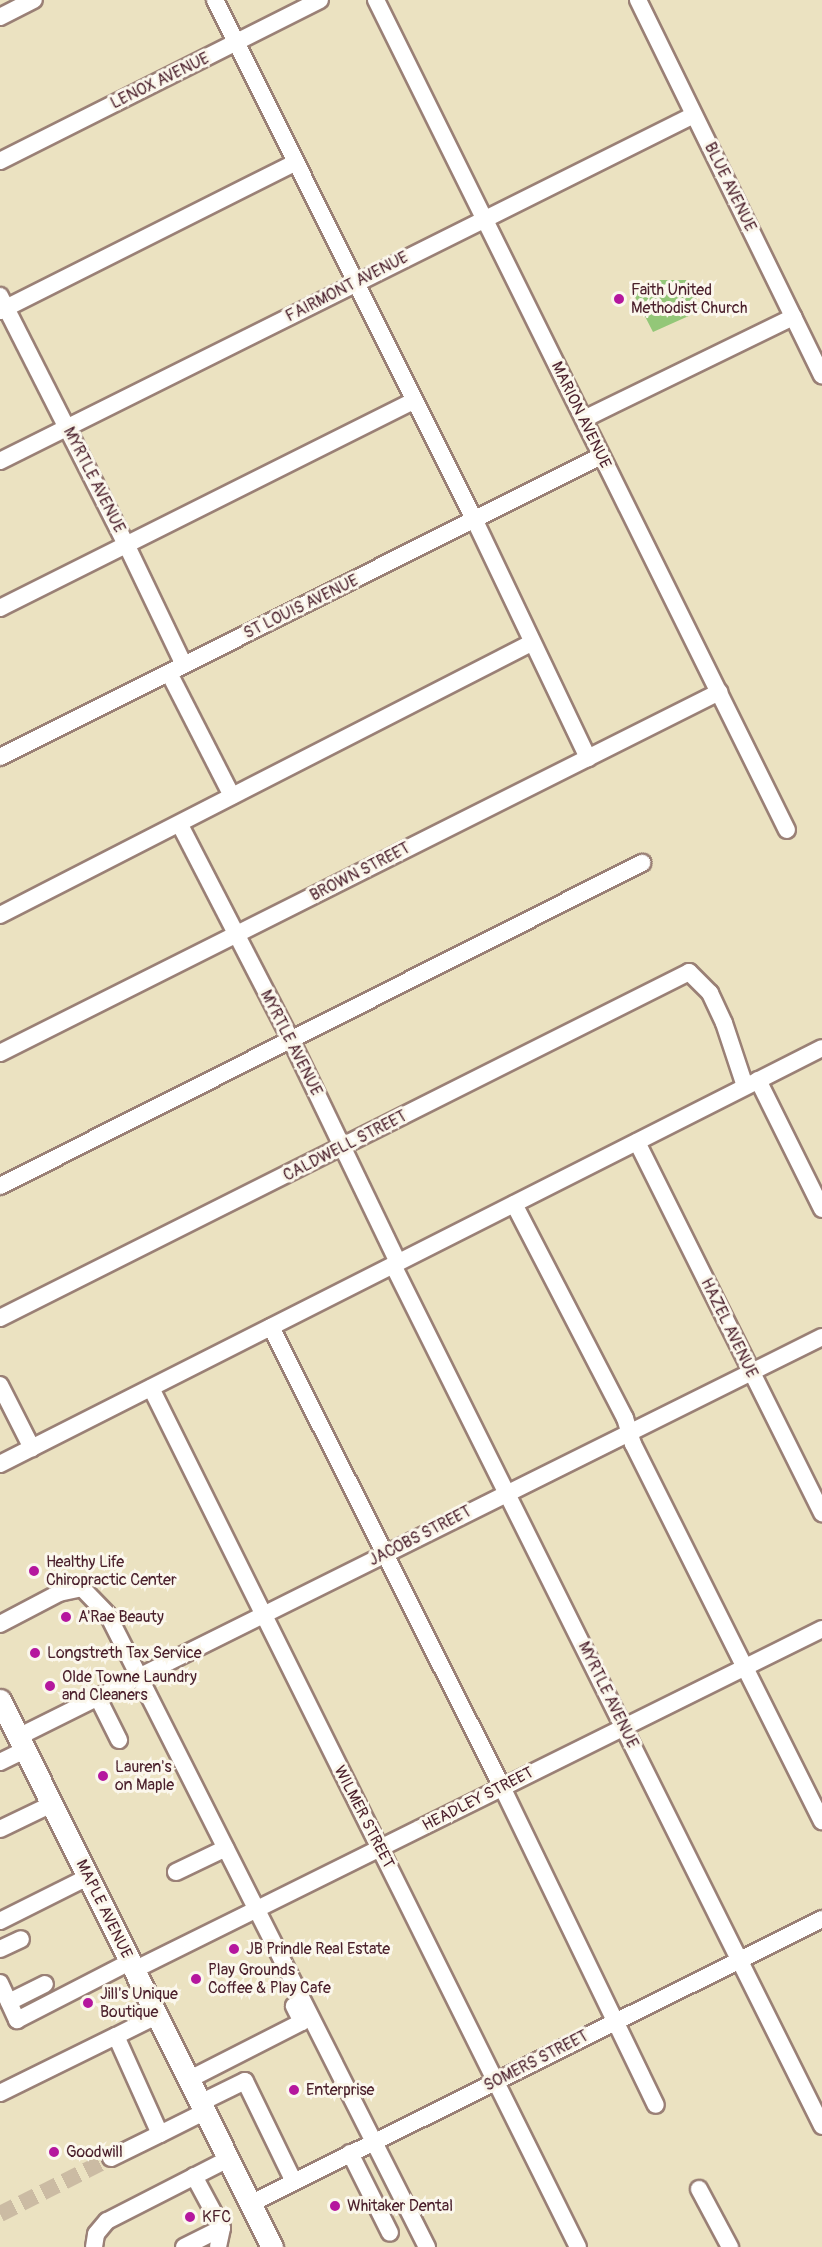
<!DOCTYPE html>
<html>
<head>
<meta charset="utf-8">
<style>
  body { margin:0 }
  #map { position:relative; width:822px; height:2247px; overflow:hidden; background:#ebe2c1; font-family:Pangolin,sans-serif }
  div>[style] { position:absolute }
  .green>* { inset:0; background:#93c778 }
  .minor-tunnel>* { height:16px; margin-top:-8px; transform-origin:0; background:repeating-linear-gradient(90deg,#cbbba3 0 16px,transparent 0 24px) }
  .roads { filter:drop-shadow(2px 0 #9a8076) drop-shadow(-2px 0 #9a8076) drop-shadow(0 2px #9a8076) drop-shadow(0 -2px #9a8076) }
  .minor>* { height:16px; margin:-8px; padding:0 8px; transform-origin:8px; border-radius:8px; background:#fff }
  .major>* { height:21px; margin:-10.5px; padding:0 10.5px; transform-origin:10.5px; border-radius:10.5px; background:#fff }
  .dots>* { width:16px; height:16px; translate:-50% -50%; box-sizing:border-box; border:3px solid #fbf7ec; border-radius:50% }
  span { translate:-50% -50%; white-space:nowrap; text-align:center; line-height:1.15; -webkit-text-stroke:6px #fbf7ec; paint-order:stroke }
  .street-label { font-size:16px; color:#4a1f2b }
  .poi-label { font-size:16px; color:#4a1f2b }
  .left { translate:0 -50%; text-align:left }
</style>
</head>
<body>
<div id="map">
  <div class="green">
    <i style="clip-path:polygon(658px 280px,686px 280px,702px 310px,653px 332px,633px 293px,637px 291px,635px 287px)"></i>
  </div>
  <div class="minor-tunnel">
    <i style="left:0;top:2214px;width:124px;rotate:-26.8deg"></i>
  </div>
  <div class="roads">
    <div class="minor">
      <i style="left:215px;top:0;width:582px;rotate:63.48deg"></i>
      <i style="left:475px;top:521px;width:263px;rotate:64.5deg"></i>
      <i style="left:376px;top:0;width:926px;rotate:63.66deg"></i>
      <i style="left:638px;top:0;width:418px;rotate:63.9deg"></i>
      <i style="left:0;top:17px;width:38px;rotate:-27deg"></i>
      <i style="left:0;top:161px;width:358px;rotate:-26.7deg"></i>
      <i style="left:0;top:296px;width:278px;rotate:63.1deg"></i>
      <i style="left:126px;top:544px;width:134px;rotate:64.4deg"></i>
      <i style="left:0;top:311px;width:331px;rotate:-26.7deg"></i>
      <i style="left:584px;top:419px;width:233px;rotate:-26deg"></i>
      <i style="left:0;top:461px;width:775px;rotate:-26.5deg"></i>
      <i style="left:0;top:608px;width:462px;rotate:-26.6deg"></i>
      <i style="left:169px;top:673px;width:138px;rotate:62.9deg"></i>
      <i style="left:0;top:757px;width:672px;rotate:-26.6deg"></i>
      <i style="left:180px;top:825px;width:240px;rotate:62.7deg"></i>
      <i style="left:290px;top:1038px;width:249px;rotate:64.3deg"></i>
      <i style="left:0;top:915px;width:597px;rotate:-27.12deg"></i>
      <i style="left:0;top:1053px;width:805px;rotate:-26.66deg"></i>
      <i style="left:758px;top:1080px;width:144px;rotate:63.6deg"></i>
      <i style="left:637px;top:1142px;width:415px;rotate:63.5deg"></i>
      <i style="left:0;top:1186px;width:719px;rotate:-26.71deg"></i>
      <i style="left:514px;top:1204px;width:241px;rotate:62.6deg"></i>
      <i style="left:625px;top:1418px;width:27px;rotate:73deg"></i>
      <i style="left:633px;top:1444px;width:422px;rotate:63.4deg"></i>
      <i style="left:393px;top:1265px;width:962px;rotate:63.51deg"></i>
      <i style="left:0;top:1318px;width:771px;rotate:-26.66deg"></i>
      <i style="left:689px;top:972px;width:30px;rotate:45deg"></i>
      <i style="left:710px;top:993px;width:33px;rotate:65deg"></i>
      <i style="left:724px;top:1023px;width:66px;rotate:71.6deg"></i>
      <i style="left:271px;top:1327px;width:515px;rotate:63.34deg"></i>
      <i style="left:502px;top:1787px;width:353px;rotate:64.2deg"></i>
      <i style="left:0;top:1385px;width:71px;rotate:63.1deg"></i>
      <i style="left:151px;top:1388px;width:959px;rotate:63.57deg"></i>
      <i style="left:0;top:1464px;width:921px;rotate:-26.84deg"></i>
      <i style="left:0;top:1624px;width:67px;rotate:-27.7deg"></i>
      <i style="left:59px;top:1593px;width:24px;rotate:-12deg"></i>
      <i style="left:82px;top:1588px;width:37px;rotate:46deg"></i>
      <i style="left:108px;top:1615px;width:708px;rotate:63.22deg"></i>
      <i style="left:98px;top:1698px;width:47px;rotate:63.4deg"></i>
      <i style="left:18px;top:1737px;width:898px;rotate:-26.45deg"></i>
      <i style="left:0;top:1762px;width:28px;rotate:-26deg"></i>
      <i style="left:0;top:1829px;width:58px;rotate:-25.7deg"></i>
      <i style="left:176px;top:1872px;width:55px;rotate:-25.6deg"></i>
      <i style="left:0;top:1921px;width:98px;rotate:-26.6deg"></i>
      <i style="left:0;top:1949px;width:23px;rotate:-25deg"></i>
      <i style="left:134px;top:1970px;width:768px;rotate:-26.36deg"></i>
      <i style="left:0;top:1983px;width:41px;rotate:65.3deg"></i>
      <i style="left:17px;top:2020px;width:127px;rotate:-27.2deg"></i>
      <i style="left:9px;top:2002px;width:40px;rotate:-26.6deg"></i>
      <i style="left:156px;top:2016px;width:45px;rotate:153.4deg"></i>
      <i style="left:116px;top:2036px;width:107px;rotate:65.8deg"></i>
      <i style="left:160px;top:2134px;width:49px;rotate:-26.6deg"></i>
      <i style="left:188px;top:2080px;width:128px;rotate:-27deg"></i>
      <i style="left:302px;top:2022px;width:18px;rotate:-117deg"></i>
      <i style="left:0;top:2093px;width:129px;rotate:-26.2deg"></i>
      <i style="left:200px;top:2103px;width:50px;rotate:-26.1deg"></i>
      <i style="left:245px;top:2081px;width:112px;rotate:64.1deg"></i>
      <i style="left:350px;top:2153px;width:89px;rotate:63.4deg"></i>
      <i style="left:111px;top:2158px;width:55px;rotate:-26.1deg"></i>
      <i style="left:194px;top:2176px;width:59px;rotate:61.7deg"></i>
      <i style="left:222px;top:2228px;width:19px;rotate:102deg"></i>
      <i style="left:699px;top:2189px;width:66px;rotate:61.9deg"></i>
      <i style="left:250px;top:2204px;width:639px;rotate:-26.48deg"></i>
      <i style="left:94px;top:2247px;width:13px;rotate:-81deg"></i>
      <i style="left:96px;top:2234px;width:17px;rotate:-50deg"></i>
      <i style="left:107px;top:2221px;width:136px;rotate:-27.1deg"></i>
      <i style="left:184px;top:2247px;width:42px;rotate:-26.6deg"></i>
    </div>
    <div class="major">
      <i style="left:0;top:1700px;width:611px;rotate:63.56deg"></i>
    </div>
  </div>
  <div class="dots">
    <i style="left:619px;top:299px;background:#b5179e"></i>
    <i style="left:34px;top:1571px;background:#b5179e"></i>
    <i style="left:66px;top:1617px;background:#b5179e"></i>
    <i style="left:35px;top:1653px;background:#b5179e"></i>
    <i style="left:50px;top:1686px;background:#b5179e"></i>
    <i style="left:103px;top:1776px;background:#b5179e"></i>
    <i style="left:234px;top:1949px;background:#b5179e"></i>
    <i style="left:196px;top:1979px;background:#b5179e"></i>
    <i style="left:88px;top:2003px;background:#b5179e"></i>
    <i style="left:294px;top:2090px;background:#b5179e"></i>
    <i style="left:54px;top:2152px;background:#b5179e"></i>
    <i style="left:335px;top:2206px;background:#b5179e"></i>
    <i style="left:190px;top:2217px;background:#b5179e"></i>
  </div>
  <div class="street-label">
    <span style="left:160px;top:81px;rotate:-26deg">LENOX AVENUE</span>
    <span style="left:730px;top:187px;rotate:64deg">BLUE AVENUE</span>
    <span style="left:347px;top:287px;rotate:-27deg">FAIRMONT AVENUE</span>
    <span style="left:581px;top:415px;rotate:64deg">MARION AVENUE</span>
    <span style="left:94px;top:480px;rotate:63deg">MYRTLE AVENUE</span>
    <span style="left:301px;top:607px;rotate:-26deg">ST LOUIS AVENUE</span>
    <span style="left:360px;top:872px;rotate:-27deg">BROWN STREET</span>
    <span style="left:291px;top:1043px;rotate:63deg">MYRTLE AVENUE</span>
    <span style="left:345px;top:1146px;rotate:-27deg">CALDWELL STREET</span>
    <span style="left:729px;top:1328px;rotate:64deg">HAZEL AVENUE</span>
    <span style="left:420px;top:1536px;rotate:-27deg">JACOBS STREET</span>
    <span style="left:608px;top:1695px;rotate:64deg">MYRTLE AVENUE</span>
    <span style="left:478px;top:1799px;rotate:-27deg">HEADLEY STREET</span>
    <span style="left:364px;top:1817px;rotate:63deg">WILMER STREET</span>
    <span style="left:104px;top:1909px;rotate:64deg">MAPLE AVENUE</span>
    <span style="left:536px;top:2061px;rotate:-27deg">SOMERS STREET</span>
  </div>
  <div class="poi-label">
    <span class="left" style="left:631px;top:299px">Faith United<br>Methodist Church</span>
    <span class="left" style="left:46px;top:1571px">Healthy Life<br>Chiropractic Center</span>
    <span class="left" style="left:78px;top:1617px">A'Rae Beauty</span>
    <span class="left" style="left:47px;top:1653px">Longstreth Tax Service</span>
    <span class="left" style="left:62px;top:1686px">Olde Towne Laundry<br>and Cleaners</span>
    <span class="left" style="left:115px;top:1776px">Lauren's<br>on Maple</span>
    <span class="left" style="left:246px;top:1949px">JB Prindle Real Estate</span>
    <span class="left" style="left:208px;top:1979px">Play Grounds<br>Coffee &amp; Play Cafe</span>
    <span class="left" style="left:100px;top:2003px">Jill's Unique<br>Boutique</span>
    <span class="left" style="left:306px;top:2090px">Enterprise</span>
    <span class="left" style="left:66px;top:2152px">Goodwill</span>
    <span class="left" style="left:347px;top:2206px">Whitaker Dental</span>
    <span class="left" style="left:202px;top:2217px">KFC</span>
  </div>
</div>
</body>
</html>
